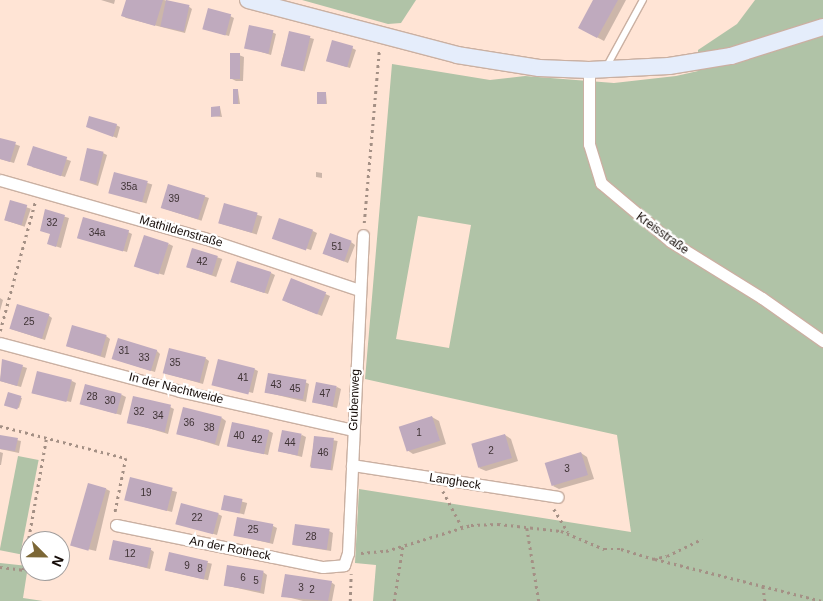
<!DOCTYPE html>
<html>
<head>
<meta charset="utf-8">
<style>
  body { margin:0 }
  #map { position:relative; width:823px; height:601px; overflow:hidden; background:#ffe4d5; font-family:Arial,sans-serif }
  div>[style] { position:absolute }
  .green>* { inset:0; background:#b0c3a7; transform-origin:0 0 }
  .shadow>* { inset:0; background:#0003; transform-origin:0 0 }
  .building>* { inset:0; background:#bfaabe; transform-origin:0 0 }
  .path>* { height:2.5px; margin-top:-1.25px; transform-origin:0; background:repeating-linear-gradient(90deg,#a49085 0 2.5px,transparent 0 6.5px) }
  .roads { filter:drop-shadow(1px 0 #cab0a2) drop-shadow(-1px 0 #cab0a2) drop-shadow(0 1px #cab0a2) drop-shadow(0 -1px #cab0a2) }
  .lane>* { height:5.5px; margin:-2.75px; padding:0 2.75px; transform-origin:2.75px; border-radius:2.75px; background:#fff }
  .street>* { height:11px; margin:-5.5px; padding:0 5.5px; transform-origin:5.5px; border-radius:5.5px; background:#fff }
  .secondary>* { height:16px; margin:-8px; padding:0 8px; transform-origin:8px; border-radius:8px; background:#e5edfb }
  span { translate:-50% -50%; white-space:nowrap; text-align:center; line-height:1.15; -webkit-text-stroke:4.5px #fff; paint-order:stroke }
  .number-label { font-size:10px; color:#3f3335 }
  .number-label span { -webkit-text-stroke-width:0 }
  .street-label { font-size:12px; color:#140b07 }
  .north { position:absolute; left:20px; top:531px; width:50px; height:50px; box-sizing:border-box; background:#fff; border:1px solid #a19d9c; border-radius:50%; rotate:113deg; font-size:14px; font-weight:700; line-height:20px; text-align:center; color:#140b07 }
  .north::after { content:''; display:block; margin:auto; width:18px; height:22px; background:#7c6736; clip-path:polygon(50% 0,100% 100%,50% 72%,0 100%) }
</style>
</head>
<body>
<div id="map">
  <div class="green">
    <i style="clip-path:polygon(302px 0,416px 0,401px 23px,388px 24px)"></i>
    <i style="clip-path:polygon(evenodd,755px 0,823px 0,823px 601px,373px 601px,376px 565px,355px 563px,359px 489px,631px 532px,617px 435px,365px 379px,392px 64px,490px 80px,525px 76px,614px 83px,676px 76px,698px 71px,698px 50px,737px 24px,755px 0,418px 216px,471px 225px,449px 348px,396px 339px,418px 216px)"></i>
    <i style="left:18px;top:456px;width:21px;height:96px;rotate:11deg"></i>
    <i style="clip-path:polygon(0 563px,28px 566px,23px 598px,43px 601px,0 601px)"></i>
  </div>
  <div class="shadow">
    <i style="clip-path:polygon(101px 0,115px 0,114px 4px)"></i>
    <i style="clip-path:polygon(127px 0,164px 0,188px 6px,192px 9px,185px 33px,126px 18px,122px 15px)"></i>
    <i style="clip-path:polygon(595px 0,626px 0,604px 41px,580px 28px)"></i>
    <i style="clip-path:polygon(230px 16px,234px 18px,229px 36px,208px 30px)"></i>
    <i style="clip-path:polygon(272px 32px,276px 34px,271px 55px,245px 47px)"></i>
    <i style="left:290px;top:32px;width:25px;height:34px;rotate:16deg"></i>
    <i style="clip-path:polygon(352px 48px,356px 50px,350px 68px,331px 62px)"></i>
    <i style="clip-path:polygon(239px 55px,244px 57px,243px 81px,236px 81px,232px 79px)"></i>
    <i style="clip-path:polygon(238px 90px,240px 104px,236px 104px,234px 103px)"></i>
    <i style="clip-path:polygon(326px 93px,327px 104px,318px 103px)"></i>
    <i style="clip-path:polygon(220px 107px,222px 117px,212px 116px)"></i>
    <i style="clip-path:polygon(116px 125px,120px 127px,117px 138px,92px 128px)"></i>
    <i style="clip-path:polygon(1px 139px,20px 146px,14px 163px,0 159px)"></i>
    <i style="clip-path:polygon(34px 148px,71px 161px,65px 177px,32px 167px)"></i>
    <i style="clip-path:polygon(103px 153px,107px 155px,98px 186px,80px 180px)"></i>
    <i style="clip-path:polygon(316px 172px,322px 173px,322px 178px,316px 177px)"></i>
    <i style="left:115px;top:173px;width:39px;height:20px;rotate:17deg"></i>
    <i style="left:169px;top:185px;width:42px;height:24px;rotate:18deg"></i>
    <i style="left:11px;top:202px;width:21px;height:19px;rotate:19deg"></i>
    <i style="left:225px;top:205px;width:39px;height:19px;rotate:17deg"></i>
    <i style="clip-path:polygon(46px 211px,69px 218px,61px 248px,49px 244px,52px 234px,41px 230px)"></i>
    <i style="clip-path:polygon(313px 231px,317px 233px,311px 250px,276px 239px)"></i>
    <i style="clip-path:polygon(128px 232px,132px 234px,127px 252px,78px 237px)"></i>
    <i style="clip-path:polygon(351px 242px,355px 245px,348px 263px,328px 255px)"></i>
    <i style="clip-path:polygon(169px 244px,173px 246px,164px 275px,140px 268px)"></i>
    <i style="left:193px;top:249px;width:31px;height:19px;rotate:19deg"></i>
    <i style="clip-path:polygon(271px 273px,275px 275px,268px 294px,231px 282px)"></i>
    <i style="clip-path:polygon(291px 279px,330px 296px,322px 316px,287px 302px)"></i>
    <i style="clip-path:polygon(0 298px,3px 300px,0 311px)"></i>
    <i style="clip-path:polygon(48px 315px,52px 318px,45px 340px,11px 329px)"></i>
    <i style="clip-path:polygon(106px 336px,110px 339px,105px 358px,67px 346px)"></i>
    <i style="clip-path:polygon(157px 351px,160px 354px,155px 372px,117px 360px)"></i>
    <i style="clip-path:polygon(205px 358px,209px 361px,203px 384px,164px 373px)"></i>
    <i style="clip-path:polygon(3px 360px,27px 368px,21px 387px,0 381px)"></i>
    <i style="clip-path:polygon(254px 369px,258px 371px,253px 393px,216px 384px)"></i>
    <i style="clip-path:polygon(72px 381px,76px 383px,71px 402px,32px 393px)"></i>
    <i style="clip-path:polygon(305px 382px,309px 384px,306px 402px,265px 392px)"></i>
    <i style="clip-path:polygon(337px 387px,341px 389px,337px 408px,314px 402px)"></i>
    <i style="clip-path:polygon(9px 394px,22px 398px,19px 408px,7px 405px)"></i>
    <i style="clip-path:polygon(122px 395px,126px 397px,121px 415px,81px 404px)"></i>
    <i style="clip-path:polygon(170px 407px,174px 409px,168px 434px,128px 422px)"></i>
    <i style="clip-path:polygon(432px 417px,439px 421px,446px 444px,413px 454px,407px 450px)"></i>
    <i style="clip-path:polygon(222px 418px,226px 421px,219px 446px,177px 433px)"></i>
    <i style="clip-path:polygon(269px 431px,273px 433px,268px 455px,229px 445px)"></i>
    <i style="clip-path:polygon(302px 435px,306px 437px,302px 457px,279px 451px)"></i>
    <i style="clip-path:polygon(505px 435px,511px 439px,518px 461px,486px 471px,479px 468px)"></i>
    <i style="clip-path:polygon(0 436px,21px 441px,19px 453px,0 449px)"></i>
    <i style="left:315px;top:437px;width:23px;height:30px;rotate:10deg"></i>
    <i style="clip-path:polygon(0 452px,3px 453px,1px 465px,0 465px)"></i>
    <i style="clip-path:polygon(581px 453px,587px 457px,594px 479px,559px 489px,553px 486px)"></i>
    <i style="clip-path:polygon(131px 479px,177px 492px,172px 512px,130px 501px)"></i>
    <i style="clip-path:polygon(106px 489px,110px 491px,96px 551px,79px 547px,75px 545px)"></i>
    <i style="left:225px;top:497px;width:23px;height:12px;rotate:15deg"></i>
    <i style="clip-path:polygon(218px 514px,222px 516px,217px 535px,177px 523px)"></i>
    <i style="clip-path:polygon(273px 526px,277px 528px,273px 544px,235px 535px)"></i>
    <i style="clip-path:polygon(329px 531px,333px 533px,331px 551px,293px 545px)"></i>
    <i style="clip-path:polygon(150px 549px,154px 552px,150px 569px,110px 559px)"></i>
    <i style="left:170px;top:554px;width:43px;height:17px;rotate:13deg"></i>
    <i style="clip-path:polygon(263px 572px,267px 575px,264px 594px,224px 585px)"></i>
    <i style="clip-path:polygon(331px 582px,335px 585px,332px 601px,303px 601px,283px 596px)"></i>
  </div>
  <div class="building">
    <i style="clip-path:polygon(126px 0,163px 0,155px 26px,121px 16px)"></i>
    <i style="left:166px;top:0;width:24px;height:27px;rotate:12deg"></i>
    <i style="clip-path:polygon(593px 0,618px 0,597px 38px,578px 28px)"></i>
    <i style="left:208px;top:8px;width:24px;height:22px;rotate:15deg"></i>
    <i style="left:249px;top:25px;width:25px;height:24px;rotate:12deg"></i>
    <i style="left:289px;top:31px;width:22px;height:36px;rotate:13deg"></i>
    <i style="left:332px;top:40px;width:22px;height:22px;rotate:16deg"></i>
    <i style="left:230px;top:53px;width:10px;height:26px"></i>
    <i style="left:233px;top:89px;width:5px;height:15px"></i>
    <i style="left:317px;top:92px;width:9px;height:12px"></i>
    <i style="clip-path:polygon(220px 106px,220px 116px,211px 117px,211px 107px)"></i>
    <i style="clip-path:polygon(89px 116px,117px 124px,113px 137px,86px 127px)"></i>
    <i style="clip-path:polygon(0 138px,16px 142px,10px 162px,0 159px)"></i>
    <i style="left:33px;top:146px;width:36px;height:20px;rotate:18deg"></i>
    <i style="left:87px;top:148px;width:17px;height:33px;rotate:13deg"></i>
    <i style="left:114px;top:172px;width:35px;height:22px;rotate:15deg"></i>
    <i style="left:168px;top:184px;width:39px;height:25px;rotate:17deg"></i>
    <i style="left:10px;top:200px;width:18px;height:21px;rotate:16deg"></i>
    <i style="left:224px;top:203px;width:35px;height:21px;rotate:16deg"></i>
    <i style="clip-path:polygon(45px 209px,65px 215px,56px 247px,47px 244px,50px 234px,40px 231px)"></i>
    <i style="left:83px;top:217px;width:48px;height:22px;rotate:16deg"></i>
    <i style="left:279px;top:218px;width:36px;height:22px;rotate:19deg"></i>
    <i style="left:330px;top:233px;width:23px;height:22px;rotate:20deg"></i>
    <i style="left:144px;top:235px;width:26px;height:33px;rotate:18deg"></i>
    <i style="left:192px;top:248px;width:27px;height:20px;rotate:17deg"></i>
    <i style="left:237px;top:261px;width:36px;height:22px;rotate:18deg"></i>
    <i style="left:291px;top:278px;width:38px;height:24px;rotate:22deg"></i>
    <i style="left:17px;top:304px;width:34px;height:26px;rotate:17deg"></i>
    <i style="left:72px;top:325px;width:36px;height:22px;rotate:16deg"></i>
    <i style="left:118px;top:338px;width:41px;height:22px;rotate:17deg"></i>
    <i style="left:169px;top:348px;width:38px;height:26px;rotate:14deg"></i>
    <i style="clip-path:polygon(2px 359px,23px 365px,17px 386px,0 381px)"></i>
    <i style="left:218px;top:359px;width:38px;height:27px;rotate:14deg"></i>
    <i style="left:37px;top:371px;width:36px;height:23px;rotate:14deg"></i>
    <i style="left:268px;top:373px;width:39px;height:20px;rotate:10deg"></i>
    <i style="left:316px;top:382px;width:21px;height:21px;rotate:11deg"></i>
    <i style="left:85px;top:384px;width:38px;height:21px;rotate:15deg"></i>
    <i style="left:8px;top:392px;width:14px;height:14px;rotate:17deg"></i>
    <i style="left:133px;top:396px;width:39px;height:28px;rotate:13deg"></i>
    <i style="left:183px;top:407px;width:40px;height:28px;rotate:14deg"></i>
    <i style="left:432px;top:416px;width:26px;height:35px;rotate:72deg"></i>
    <i style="left:232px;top:422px;width:38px;height:25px;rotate:12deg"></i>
    <i style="left:282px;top:430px;width:20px;height:22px;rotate:11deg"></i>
    <i style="left:505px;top:434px;width:25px;height:35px;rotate:74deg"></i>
    <i style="clip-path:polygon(0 435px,18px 438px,15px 451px,0 449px)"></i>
    <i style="left:314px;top:436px;width:20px;height:32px;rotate:6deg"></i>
    <i style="left:581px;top:452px;width:24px;height:38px;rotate:73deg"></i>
    <i style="left:130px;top:477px;width:44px;height:24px;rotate:14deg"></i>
    <i style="left:88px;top:483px;width:19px;height:65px;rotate:16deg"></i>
    <i style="left:224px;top:495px;width:19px;height:15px;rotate:12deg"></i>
    <i style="left:181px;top:503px;width:39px;height:22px;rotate:15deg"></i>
    <i style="left:237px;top:517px;width:37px;height:19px;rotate:11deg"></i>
    <i style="left:295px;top:524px;width:35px;height:21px;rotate:8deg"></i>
    <i style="left:113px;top:540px;width:39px;height:20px;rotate:12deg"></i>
    <i style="left:169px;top:552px;width:40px;height:19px;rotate:13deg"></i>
    <i style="left:227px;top:565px;width:37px;height:21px;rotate:9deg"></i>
    <i style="clip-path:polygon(285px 574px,332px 581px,328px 601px,281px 597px)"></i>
  </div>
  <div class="path">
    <i style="left:364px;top:223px;width:174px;rotate:-85deg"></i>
    <i style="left:0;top:331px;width:134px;rotate:-74.8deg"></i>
    <i style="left:0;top:426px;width:130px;rotate:14.3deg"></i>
    <i style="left:126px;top:458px;width:56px;rotate:101.3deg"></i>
    <i style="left:443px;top:491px;width:41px;rotate:62.2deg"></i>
    <i style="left:554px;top:509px;width:27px;rotate:59deg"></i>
    <i style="left:527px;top:528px;width:74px;rotate:80.7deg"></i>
    <i style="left:361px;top:553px;width:25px;rotate:-5deg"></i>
    <i style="left:386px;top:551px;width:89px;rotate:-17deg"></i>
    <i style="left:471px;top:525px;width:27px;rotate:-2deg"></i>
    <i style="left:498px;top:524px;width:63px;rotate:6.3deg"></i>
    <i style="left:561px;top:531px;width:47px;rotate:22.7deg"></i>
    <i style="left:604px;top:549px;width:17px"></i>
    <i style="left:621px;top:549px;width:34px;rotate:17deg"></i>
    <i style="left:653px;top:559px;width:14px;rotate:-12deg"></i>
    <i style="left:667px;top:556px;width:39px;rotate:-26deg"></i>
    <i style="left:655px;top:559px;width:172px;rotate:14.1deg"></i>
    <i style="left:0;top:567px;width:23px;rotate:7deg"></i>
    <i style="left:23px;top:570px;width:133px;rotate:-80deg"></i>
    <i style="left:763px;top:586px;width:15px;rotate:82deg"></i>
    <i style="left:350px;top:601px;width:27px;rotate:-88deg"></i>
    <i style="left:394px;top:601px;width:58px;rotate:-81deg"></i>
  </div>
  <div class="roads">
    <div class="lane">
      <i style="left:607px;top:66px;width:75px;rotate:-61.4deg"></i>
    </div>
    <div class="street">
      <i style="left:589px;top:70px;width:74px;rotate:90deg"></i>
      <i style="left:589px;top:144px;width:41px;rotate:72.9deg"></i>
      <i style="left:601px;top:183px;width:90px;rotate:40deg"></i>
      <i style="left:670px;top:241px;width:108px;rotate:31.8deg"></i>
      <i style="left:762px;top:298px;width:75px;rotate:35.2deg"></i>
      <i style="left:0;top:180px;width:212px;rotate:15.9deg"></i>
      <i style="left:204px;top:238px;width:163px;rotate:18.5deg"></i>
      <i style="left:0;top:343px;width:186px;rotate:14.9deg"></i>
      <i style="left:180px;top:391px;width:177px;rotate:12.7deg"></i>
      <i style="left:352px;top:465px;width:208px;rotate:8.8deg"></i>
      <i style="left:116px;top:525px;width:211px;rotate:11.5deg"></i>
      <i style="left:323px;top:567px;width:21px;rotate:-5deg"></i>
      <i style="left:344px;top:565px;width:13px;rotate:-72deg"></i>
      <i style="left:348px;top:553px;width:318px;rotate:-87.3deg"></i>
    </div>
    <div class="secondary">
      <i style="left:248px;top:0;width:216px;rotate:14.7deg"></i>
      <i style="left:457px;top:55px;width:83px;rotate:9deg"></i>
      <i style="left:539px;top:68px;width:50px;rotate:2.3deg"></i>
      <i style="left:589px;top:70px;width:80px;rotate:-2.9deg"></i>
      <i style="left:669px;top:66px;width:63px;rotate:-9.2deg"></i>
      <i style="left:731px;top:56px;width:96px;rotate:-17.5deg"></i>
    </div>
  </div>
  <div class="number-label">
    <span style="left:129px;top:187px">35a</span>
    <span style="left:174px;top:199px">39</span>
    <span style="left:52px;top:223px">32</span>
    <span style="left:97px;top:233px">34a</span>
    <span style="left:337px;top:247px">51</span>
    <span style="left:202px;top:262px">42</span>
    <span style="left:29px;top:322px">25</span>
    <span style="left:124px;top:351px">31</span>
    <span style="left:144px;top:358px">33</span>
    <span style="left:175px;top:363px">35</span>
    <span style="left:243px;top:378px">41</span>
    <span style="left:276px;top:385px">43</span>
    <span style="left:295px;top:389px">45</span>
    <span style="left:325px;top:394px">47</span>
    <span style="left:92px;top:397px">28</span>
    <span style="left:110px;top:401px">30</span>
    <span style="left:139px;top:412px">32</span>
    <span style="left:158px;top:416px">34</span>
    <span style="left:189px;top:423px">36</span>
    <span style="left:209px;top:428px">38</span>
    <span style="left:419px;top:433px">1</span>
    <span style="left:239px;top:436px">40</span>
    <span style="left:257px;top:440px">42</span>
    <span style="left:290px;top:443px">44</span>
    <span style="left:491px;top:451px">2</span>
    <span style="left:323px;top:453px">46</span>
    <span style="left:567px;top:469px">3</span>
    <span style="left:146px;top:493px">19</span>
    <span style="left:197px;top:518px">22</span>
    <span style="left:253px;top:530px">25</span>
    <span style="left:311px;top:537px">28</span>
    <span style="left:130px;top:554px">12</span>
    <span style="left:187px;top:566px">9</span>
    <span style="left:200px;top:569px">8</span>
    <span style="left:243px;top:578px">6</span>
    <span style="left:256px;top:581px">5</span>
    <span style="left:301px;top:588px">3</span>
    <span style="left:312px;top:590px">2</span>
  </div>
  <div class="street-label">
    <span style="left:181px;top:232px;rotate:16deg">Mathildenstraße</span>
    <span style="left:662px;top:234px;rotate:36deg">Kreisstraße</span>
    <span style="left:176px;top:389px;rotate:14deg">In der Nachtweide</span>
    <span style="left:355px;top:400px;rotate:-88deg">Grubenweg</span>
    <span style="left:455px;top:482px;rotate:9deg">Langheck</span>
    <span style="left:230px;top:549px;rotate:11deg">An der Rotheck</span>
  </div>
  <div class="north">N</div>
</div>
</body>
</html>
